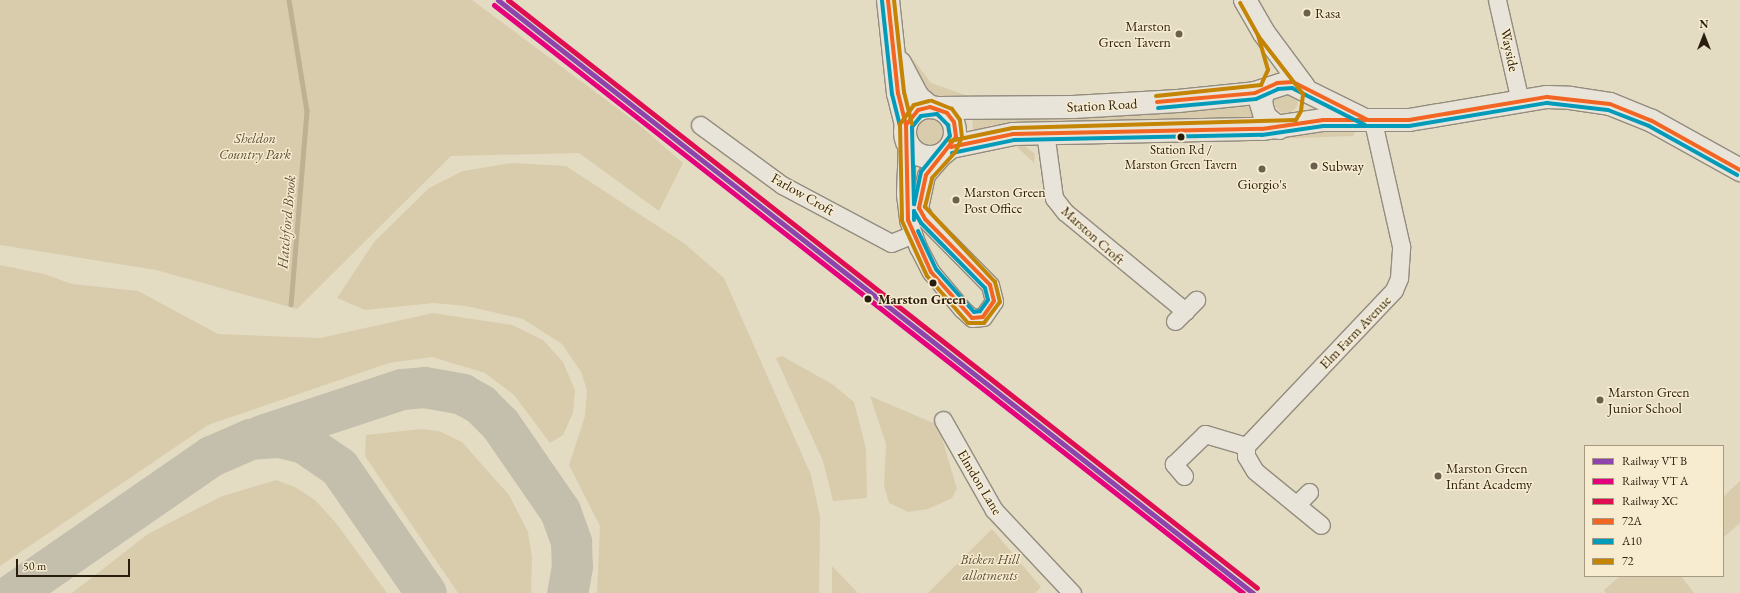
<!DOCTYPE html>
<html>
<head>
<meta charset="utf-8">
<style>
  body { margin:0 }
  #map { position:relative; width:1740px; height:593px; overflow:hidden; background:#e4dbc3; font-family:"EB Garamond",serif }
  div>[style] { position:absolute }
  .green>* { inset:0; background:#d9ccac }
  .round { border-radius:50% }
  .stream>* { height:4.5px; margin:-2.25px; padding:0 2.25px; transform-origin:2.25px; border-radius:2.25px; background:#beb092 }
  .taxiway>* { height:41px; margin:-20.5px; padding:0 20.5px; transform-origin:20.5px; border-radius:20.5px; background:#c4beac }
  .roads { filter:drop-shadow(1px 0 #938c7d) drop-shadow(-1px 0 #938c7d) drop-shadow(0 1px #938c7d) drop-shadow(0 -1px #938c7d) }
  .minor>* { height:17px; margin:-8.5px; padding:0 8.5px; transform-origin:8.5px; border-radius:8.5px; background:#e9e4d9 }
  .tertiary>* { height:22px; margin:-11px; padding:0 11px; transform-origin:11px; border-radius:11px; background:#e9e4d9 }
  .tertiary>.ring { margin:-11px; padding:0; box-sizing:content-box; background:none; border:22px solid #e9e4d9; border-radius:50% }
  .bus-1>* { height:4px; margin:-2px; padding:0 2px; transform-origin:2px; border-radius:2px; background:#f26522 }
  .bus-2>* { height:4px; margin:-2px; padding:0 2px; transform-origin:2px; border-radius:2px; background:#049bbb }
  .bus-3>* { height:4px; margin:-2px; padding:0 2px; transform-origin:2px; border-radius:2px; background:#c48404 }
  .rail-1>* { height:5px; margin:-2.5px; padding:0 2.5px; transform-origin:2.5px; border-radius:2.5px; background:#8e44ad }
  .rail-2>* { height:5px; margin:-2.5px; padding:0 2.5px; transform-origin:2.5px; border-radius:2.5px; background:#e5007d }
  .rail-3>* { height:5px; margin:-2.5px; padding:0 2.5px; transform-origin:2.5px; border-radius:2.5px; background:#df0d52 }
  .dots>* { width:11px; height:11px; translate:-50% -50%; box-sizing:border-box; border:2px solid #f7ecd0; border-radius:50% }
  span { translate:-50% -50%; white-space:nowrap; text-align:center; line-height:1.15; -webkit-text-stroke:3px #f7ecd0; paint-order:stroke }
  .bus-label { font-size:13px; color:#291d0e }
  .poi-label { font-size:14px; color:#291d0e }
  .left { translate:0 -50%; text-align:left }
  .right { translate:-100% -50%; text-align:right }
  .street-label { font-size:14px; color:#291d0e }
  .park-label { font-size:14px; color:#5b4e38; font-style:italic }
  .stop-label { font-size:14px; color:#291d0e; font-weight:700 }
  .water-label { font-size:15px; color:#5e513a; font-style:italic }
  .legend { position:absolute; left:1584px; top:445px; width:140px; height:132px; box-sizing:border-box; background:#f7ecd0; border:1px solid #a59982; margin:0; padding:5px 7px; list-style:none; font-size:12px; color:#291d0e }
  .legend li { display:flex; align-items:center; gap:8px; height:20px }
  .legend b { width:20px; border:1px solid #a59982 }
  .north { position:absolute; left:1684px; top:16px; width:40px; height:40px; -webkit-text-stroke:3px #f7ecd0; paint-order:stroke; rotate:0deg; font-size:11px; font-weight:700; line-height:16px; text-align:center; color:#291d0e }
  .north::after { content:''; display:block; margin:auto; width:14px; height:18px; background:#291d0e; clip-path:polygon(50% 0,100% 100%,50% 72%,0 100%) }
  .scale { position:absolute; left:16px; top:559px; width:114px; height:18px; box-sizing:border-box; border:2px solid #291d0e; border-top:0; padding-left:5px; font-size:12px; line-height:14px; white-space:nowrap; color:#291d0e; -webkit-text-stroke:3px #f7ecd0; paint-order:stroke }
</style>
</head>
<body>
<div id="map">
  <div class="green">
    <i style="clip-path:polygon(0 0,472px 0,637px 123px,683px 163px,659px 211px,579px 153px,451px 156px,297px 309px,156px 270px,0 245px)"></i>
    <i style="clip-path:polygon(913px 59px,931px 83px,974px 98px,946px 100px,927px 91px,910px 62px)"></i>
    <i class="round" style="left:1274px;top:89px;width:24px;height:24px"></i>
    <i style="clip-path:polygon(1252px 97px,1258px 118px,992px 125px,973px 131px,972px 116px)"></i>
    <i class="round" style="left:915px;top:115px;width:34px;height:34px"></i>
    <i style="clip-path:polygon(1357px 129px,1353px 136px,1268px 139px,1267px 133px)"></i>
    <i style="clip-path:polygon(1024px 145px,1035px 154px,1034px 163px,1017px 147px)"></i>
    <i style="clip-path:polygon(512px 163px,566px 166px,685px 244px,724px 278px,811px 475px,820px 517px,819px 593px,597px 593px,600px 526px,569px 465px,585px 416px,587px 390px,581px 372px,562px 344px,523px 319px,466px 306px,434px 303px,365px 310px,337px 298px,374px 242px,429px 188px,463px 171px)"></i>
    <i style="clip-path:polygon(0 265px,44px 274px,72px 284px,138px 291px,218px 334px,320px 338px,433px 313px,512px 325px,543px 340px,563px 362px,575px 390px,573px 413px,563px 435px,550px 443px,514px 395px,485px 373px,432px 357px,389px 363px,208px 425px,0 566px)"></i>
    <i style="clip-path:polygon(782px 356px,832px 384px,854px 402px,866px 449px,867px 498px,833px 501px,823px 461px,776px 358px)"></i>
    <i style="clip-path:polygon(870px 396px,938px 425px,957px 489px,952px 498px,928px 509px,908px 512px,889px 503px,884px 486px,886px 444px)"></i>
    <i style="clip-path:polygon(421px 429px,439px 431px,462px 442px,509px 495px,528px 532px,532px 558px,531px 593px,458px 593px,365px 456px,366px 435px)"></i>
    <i style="clip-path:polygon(276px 480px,295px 487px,315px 500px,336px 523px,387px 593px,72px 593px,148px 534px,220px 497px)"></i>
    <i style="clip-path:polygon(1740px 481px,1740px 523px,1723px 538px,1723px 497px)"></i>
    <i style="clip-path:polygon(992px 529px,1041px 587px,1035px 593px,928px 593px)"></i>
    <i style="clip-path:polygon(832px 566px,857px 592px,857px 593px,832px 593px)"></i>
    <i style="clip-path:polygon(1620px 576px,1681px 576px,1694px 593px,1606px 593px,1604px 590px)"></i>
  </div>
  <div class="stream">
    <i style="left:289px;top:0;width:112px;rotate:80.8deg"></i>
    <i style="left:307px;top:111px;width:194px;rotate:94.7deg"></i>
  </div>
  <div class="taxiway">
    <i style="left:262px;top:435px;width:147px;rotate:-18.2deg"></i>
    <i style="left:402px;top:389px;width:22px;rotate:-5deg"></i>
    <i style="left:424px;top:387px;width:39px;rotate:10deg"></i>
    <i style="left:462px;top:394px;width:21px;rotate:29deg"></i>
    <i style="left:480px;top:404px;width:28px;rotate:45deg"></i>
    <i style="left:500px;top:424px;width:106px;rotate:55.4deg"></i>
    <i style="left:560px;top:511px;width:33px;rotate:70deg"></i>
    <i style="left:571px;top:542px;width:24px;rotate:88deg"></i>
    <i style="left:572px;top:566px;width:27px;rotate:100deg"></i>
    <i style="left:13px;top:593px;width:241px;rotate:-34.7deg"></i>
    <i style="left:211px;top:456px;width:43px;rotate:-23.6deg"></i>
    <i style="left:250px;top:439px;width:30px;rotate:-4deg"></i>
    <i style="left:280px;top:437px;width:25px;rotate:14deg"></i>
    <i style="left:304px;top:443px;width:42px;rotate:34.4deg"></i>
    <i style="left:339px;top:467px;width:153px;rotate:55.4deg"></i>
  </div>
  <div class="roads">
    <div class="minor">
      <i style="left:1497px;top:0;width:104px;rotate:77.2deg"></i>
      <i style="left:700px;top:125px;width:102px;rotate:36.2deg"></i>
      <i style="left:782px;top:185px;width:123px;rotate:28deg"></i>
      <i style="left:891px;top:243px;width:24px;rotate:-22deg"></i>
      <i style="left:1045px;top:132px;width:67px;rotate:82.2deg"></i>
      <i style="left:1054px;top:198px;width:18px;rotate:52deg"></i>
      <i style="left:1065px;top:212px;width:156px;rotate:39.5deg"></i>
      <i style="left:907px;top:141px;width:53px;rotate:92.2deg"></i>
      <i style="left:905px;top:194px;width:26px;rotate:83deg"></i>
      <i style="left:908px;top:220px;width:29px;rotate:70deg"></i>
      <i style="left:918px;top:247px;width:28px;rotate:63deg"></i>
      <i style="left:931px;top:272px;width:48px;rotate:50deg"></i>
      <i style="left:962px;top:309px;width:13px;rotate:42deg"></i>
      <i style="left:972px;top:318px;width:11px;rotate:-5deg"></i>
      <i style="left:983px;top:317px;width:19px;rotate:-55deg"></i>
      <i style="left:994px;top:301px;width:16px;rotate:-104deg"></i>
      <i style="left:990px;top:285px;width:93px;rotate:-134.6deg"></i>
      <i style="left:925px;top:219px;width:13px;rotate:-119deg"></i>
      <i style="left:919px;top:208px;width:34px;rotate:-78deg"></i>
      <i style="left:926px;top:175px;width:29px;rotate:-49deg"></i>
      <i style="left:1175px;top:321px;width:30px;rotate:-45deg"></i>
      <i style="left:943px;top:420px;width:103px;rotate:60.5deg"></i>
      <i style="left:994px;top:510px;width:114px;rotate:46.8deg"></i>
      <i style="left:1246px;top:446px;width:10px;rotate:90deg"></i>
      <i style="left:1246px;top:456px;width:17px;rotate:59deg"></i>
      <i style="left:1255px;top:471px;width:85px;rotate:39.3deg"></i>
      <i style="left:1184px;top:476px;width:16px;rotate:-130deg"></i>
      <i style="left:1174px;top:464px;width:43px;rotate:-44.1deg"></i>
      <i style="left:1205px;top:434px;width:43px;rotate:16.3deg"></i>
      <i style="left:1246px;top:446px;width:215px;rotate:-46.5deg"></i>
      <i style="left:1394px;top:290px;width:13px;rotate:-67deg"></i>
      <i style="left:1399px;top:278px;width:32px;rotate:-86deg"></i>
      <i style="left:1401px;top:246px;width:127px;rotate:-102.7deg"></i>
      <i style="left:1297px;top:504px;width:17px;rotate:-45deg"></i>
    </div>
    <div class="tertiary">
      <i style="left:888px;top:0;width:94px;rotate:83.9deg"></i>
      <i style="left:898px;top:93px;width:33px;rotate:76deg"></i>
      <i style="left:1245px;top:0;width:38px;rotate:60deg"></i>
      <i style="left:1264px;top:33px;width:67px;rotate:53.5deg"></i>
      <i style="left:900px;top:63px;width:38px;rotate:62deg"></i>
      <i style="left:918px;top:97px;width:16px;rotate:40deg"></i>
      <i style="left:1263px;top:91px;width:12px;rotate:99deg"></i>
      <i style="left:1261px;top:103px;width:15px;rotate:74deg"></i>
      <i style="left:1265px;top:117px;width:18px;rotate:38deg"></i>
      <i class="ring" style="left:905px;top:107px;width:28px;height:28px"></i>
      <i style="left:939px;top:108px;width:134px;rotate:-0.4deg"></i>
      <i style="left:1073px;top:107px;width:105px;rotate:-3.3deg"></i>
      <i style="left:1178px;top:101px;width:77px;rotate:-5.9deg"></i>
      <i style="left:1255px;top:93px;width:35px;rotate:-18deg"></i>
      <i style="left:1288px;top:82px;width:81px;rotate:26.3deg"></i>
      <i style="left:951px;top:147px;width:63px;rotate:-11.8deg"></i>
      <i style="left:1013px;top:134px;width:249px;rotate:-1.2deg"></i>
      <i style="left:1262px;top:129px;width:62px;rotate:-8.4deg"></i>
      <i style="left:1323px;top:120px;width:86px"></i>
      <i style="left:1409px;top:120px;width:140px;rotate:-9.5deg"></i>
      <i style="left:1547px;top:97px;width:23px;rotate:2deg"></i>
      <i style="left:1570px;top:98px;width:40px;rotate:8.5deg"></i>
      <i style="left:1610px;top:104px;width:45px;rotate:22deg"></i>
      <i style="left:1652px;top:121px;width:101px;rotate:29.1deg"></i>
    </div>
  </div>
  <div class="bus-1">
    <i style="left:888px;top:0;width:94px;rotate:83.9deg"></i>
    <i style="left:898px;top:93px;width:33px;rotate:76deg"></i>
    <i style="left:1157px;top:102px;width:98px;rotate:-5.2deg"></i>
    <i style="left:1255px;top:93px;width:24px;rotate:-24deg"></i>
    <i style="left:1277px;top:83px;width:16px;rotate:-4deg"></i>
    <i style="left:1293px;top:82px;width:84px;rotate:26.9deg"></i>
    <i style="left:930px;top:107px;width:18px;rotate:19deg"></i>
    <i style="left:947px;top:113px;width:11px;rotate:52deg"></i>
    <i style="left:954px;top:122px;width:15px;rotate:82deg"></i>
    <i style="left:956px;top:137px;width:48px;rotate:128.3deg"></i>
    <i style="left:926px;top:175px;width:34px;rotate:102deg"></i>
    <i style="left:919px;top:208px;width:13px;rotate:61deg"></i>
    <i style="left:925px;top:219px;width:93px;rotate:45.4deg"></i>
    <i style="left:990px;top:285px;width:16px;rotate:76deg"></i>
    <i style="left:994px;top:301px;width:19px;rotate:125deg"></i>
    <i style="left:983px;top:317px;width:11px;rotate:175deg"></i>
    <i style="left:972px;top:318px;width:62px;rotate:-131.7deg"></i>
    <i style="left:931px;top:272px;width:57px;rotate:-113.9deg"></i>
    <i style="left:908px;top:220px;width:95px;rotate:-91.2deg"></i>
    <i style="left:906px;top:125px;width:19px;rotate:-51deg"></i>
    <i style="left:918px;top:110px;width:12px;rotate:-14deg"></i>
    <i style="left:951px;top:147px;width:63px;rotate:-11.8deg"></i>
    <i style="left:1013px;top:134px;width:249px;rotate:-1.2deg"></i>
    <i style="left:1262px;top:129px;width:62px;rotate:-8.4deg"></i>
    <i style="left:1323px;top:120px;width:86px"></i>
    <i style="left:1409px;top:120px;width:140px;rotate:-9.5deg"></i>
    <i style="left:1547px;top:97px;width:63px;rotate:6.3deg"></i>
    <i style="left:1610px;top:104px;width:45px;rotate:22deg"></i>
    <i style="left:1652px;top:121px;width:101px;rotate:29.1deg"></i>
  </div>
  <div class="bus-2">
    <i style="left:882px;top:1px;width:94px;rotate:83.9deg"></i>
    <i style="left:892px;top:94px;width:33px;rotate:76deg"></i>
    <i style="left:1158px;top:108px;width:98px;rotate:-5.2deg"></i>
    <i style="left:1256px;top:99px;width:24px;rotate:-24deg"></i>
    <i style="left:1278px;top:89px;width:14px;rotate:-4deg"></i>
    <i style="left:1292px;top:88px;width:82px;rotate:26.9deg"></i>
    <i style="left:937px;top:114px;width:16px;rotate:45deg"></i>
    <i style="left:948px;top:125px;width:11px;rotate:80deg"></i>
    <i style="left:950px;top:136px;width:46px;rotate:128.9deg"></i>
    <i style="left:921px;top:172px;width:33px;rotate:102deg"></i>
    <i style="left:914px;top:204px;width:77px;rotate:-91.5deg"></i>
    <i style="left:912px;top:127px;width:14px;rotate:-51deg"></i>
    <i style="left:921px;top:116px;width:16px;rotate:-7deg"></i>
    <i style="left:952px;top:153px;width:63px;rotate:-11.8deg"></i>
    <i style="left:1014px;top:140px;width:248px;rotate:-1.2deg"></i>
    <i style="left:1262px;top:135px;width:62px;rotate:-8.4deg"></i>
    <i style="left:1323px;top:126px;width:86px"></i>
    <i style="left:1409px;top:126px;width:140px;rotate:-9.5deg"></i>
    <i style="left:1547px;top:103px;width:61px;rotate:6.5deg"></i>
    <i style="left:1608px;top:110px;width:44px;rotate:21.3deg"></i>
    <i style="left:1649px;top:126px;width:101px;rotate:29.1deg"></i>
    <i style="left:914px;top:220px;width:9px;rotate:-90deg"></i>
    <i style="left:914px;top:211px;width:14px;rotate:60deg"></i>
    <i style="left:921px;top:223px;width:91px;rotate:45.4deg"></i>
    <i style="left:985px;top:288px;width:12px;rotate:76deg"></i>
    <i style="left:988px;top:300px;width:14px;rotate:126deg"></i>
    <i style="left:980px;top:311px;width:6px;rotate:171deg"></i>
    <i style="left:974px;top:312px;width:57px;rotate:-131.5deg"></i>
    <i style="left:936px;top:269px;width:42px;rotate:-115.3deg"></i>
  </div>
  <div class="bus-3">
    <i style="left:894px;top:0;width:93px;rotate:83.8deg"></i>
    <i style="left:904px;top:92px;width:33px;rotate:76deg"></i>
    <i style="left:1156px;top:96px;width:106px;rotate:-6deg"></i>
    <i style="left:1261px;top:85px;width:17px;rotate:-65deg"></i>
    <i style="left:1268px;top:70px;width:36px;rotate:-106deg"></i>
    <i style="left:929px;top:101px;width:16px;rotate:165deg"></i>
    <i style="left:914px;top:105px;width:24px;rotate:126deg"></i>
    <i style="left:900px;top:124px;width:97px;rotate:88.8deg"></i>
    <i style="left:902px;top:221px;width:60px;rotate:65.6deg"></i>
    <i style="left:927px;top:276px;width:62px;rotate:48.9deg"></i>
    <i style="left:968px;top:323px;width:16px"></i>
    <i style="left:984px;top:323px;width:26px;rotate:-53deg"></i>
    <i style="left:1000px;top:302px;width:21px;rotate:-104deg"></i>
    <i style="left:995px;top:282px;width:103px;rotate:-133deg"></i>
    <i style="left:925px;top:207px;width:30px;rotate:-76deg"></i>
    <i style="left:932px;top:178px;width:36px;rotate:-48deg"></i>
    <i style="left:956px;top:151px;width:15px;rotate:-67deg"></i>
    <i style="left:962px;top:137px;width:17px;rotate:-97deg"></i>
    <i style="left:960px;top:120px;width:14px;rotate:-126deg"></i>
    <i style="left:952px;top:109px;width:22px;rotate:-158deg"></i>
    <i style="left:950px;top:141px;width:64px;rotate:-11.7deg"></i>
    <i style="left:1013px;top:128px;width:283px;rotate:-1.6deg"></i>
    <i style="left:1296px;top:120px;width:10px;rotate:-61deg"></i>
    <i style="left:1301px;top:111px;width:17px;rotate:-83deg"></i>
    <i style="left:1303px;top:94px;width:72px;rotate:-127.7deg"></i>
    <i style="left:1259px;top:37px;width:39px;rotate:-119deg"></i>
  </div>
  <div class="rail-1">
    <i style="left:498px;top:0;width:960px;rotate:38.15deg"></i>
  </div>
  <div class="rail-2">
    <i style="left:494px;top:5px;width:952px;rotate:38.13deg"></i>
  </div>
  <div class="rail-3">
    <i style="left:508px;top:0;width:952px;rotate:38.13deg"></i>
  </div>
  <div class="dots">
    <i style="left:1307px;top:13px;background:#6a604d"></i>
    <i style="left:1179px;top:34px;background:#6a604d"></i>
    <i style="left:1181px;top:137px;background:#291d0e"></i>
    <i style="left:1314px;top:166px;background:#6a604d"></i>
    <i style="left:1262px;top:169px;background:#6a604d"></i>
    <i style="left:956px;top:200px;background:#6a604d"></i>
    <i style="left:933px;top:283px;background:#291d0e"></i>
    <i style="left:868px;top:299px;background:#291d0e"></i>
    <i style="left:1600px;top:400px;background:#6a604d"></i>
    <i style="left:1438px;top:476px;background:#6a604d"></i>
  </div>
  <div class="bus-label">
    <span style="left:1181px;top:158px">Station Rd /<br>Marston Green Tavern</span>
  </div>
  <div class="poi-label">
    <span class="left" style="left:1315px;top:13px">Rasa</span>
    <span class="right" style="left:1171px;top:34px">Marston<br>Green Tavern</span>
    <span class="left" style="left:1322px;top:166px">Subway</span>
    <span style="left:1262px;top:184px">Giorgio's</span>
    <span class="left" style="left:964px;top:200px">Marston Green<br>Post Office</span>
    <span class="left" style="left:1608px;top:400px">Marston Green<br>Junior School</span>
    <span class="left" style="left:1446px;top:476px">Marston Green<br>Infant Academy</span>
  </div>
  <div class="street-label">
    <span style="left:1510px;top:50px;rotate:78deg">Wayside</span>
    <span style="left:1102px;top:105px;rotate:-3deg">Station Road</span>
    <span style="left:803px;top:194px;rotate:30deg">Farlow Croft</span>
    <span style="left:1093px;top:235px;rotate:42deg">Marston Croft</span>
    <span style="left:1355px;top:332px;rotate:-46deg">Elm Farm Avenue</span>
    <span style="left:980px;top:482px;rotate:59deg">Elmdon Lane</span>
  </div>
  <div class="park-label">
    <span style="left:255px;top:146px">Sheldon<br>Country Park</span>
    <span style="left:990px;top:567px">Bicken Hill<br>allotments</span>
  </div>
  <div class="stop-label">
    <span class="left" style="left:878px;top:299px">Marston Green</span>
  </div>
  <div class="water-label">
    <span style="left:286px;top:222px;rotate:-85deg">Hatchford Brook</span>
  </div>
  <ul class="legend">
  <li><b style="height:5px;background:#8e44ad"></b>Railway VT B</li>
  <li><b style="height:5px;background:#e5007d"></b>Railway VT A</li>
  <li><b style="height:5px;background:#df0d52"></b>Railway XC</li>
  <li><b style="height:5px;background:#f26522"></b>72A</li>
  <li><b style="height:5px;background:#049bbb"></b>A10</li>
  <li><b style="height:5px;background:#c48404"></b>72</li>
  </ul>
  <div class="north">N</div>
  <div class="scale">50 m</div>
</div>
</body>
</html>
